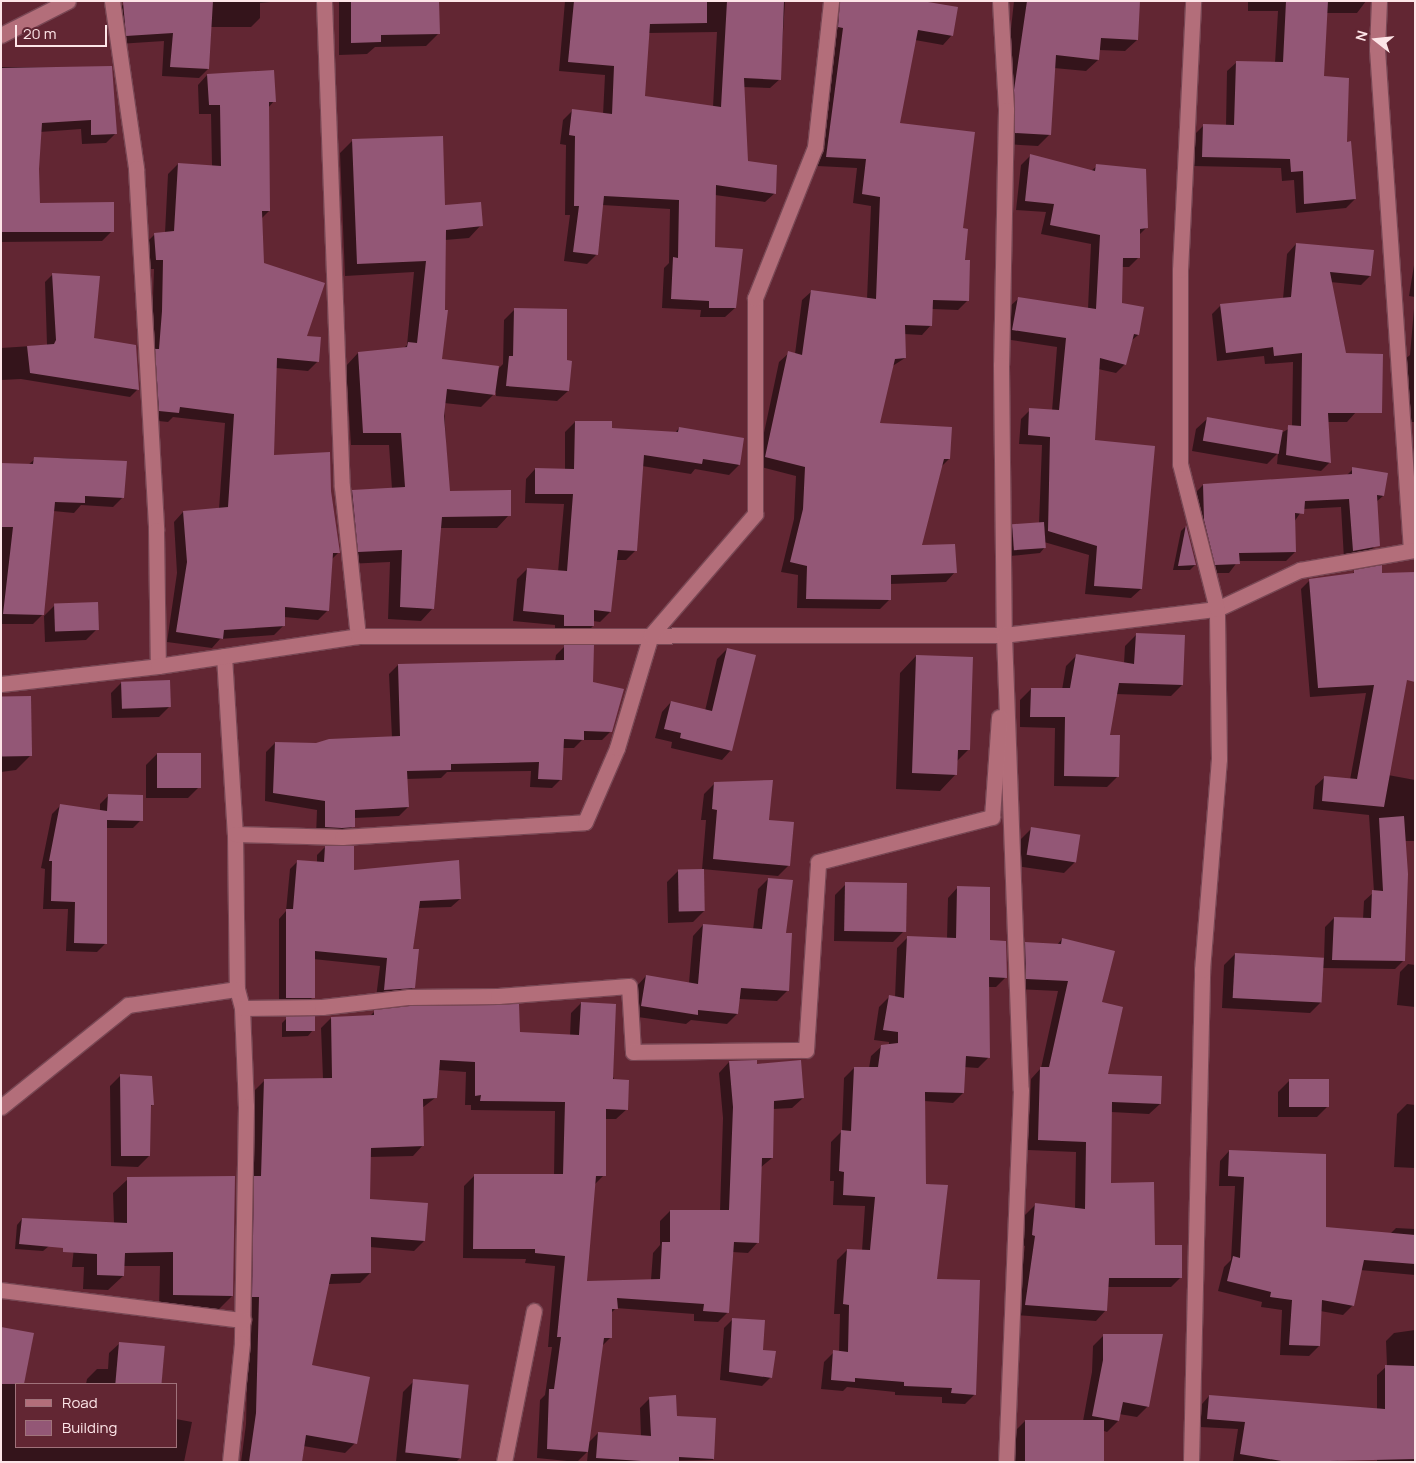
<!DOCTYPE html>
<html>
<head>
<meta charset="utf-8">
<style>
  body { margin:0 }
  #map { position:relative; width:1416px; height:1463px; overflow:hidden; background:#622633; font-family:Manrope,sans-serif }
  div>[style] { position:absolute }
  .shadow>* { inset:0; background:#0007 }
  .building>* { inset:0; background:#935776; transform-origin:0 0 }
  .roads { filter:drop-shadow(1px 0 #784754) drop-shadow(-1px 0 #784754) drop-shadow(0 1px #784754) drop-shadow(0 -1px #784754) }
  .minor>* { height:15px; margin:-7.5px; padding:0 7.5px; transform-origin:7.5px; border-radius:7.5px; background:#b36e7a }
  span { translate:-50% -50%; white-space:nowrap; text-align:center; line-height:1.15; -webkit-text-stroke:4px #622633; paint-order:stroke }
  .frame { position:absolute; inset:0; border:2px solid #fde5e8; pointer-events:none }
  .legend { position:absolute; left:15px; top:1383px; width:162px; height:65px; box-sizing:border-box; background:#622633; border:1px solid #a0727b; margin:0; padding:6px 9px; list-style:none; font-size:15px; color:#fde5e8 }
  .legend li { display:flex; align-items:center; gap:10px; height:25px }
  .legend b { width:25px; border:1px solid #a0727b }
  .north { position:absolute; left:1351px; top:15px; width:50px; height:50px; -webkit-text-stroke:4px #622633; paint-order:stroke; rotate:286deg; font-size:14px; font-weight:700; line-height:20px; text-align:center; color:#fde5e8 }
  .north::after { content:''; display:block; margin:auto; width:18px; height:22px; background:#fde5e8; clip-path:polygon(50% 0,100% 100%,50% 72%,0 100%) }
  .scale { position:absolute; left:15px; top:25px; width:92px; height:22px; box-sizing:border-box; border:2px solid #fde5e8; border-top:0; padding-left:6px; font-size:15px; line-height:18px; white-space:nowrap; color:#fde5e8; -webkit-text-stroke:4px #622633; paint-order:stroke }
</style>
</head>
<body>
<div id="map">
  <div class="shadow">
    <i style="clip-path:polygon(136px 1px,281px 1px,260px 3px,260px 18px,251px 27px,211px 27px,208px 69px,199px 78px,162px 76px,164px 41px,118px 44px,114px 13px,124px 4px)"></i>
    <i style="clip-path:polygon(339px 1px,438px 1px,438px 34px,426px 46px,375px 47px,367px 54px,339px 55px)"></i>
    <i style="clip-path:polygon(evenodd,565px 1px,785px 1px,780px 79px,770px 88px,743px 87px,747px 162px,775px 193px,765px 202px,715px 195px,714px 248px,735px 308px,725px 317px,700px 317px,701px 310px,662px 308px,664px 268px,669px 263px,670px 209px,602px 205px,596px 255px,587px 264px,564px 261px,570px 215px,565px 215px,566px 145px,560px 144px,563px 120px,572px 111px,603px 115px,605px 75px,559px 71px,565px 1px,717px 32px,713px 107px,643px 97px,648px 33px,717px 32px)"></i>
    <i style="clip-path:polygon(827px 1px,914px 1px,952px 35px,943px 45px,915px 40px,899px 124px,961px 229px,968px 300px,958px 310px,932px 309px,931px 325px,922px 335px,904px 334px,905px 358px,891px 367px,879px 424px,949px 459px,941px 467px,921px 546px,955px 572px,946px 582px,890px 584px,889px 600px,880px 609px,797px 608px,798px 575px,781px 572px,794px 519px,796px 476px,757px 466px,779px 362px,789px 353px,795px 354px,802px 300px,812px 291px,867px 299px,871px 206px,853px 203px,857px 168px,817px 166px,834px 37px)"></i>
    <i style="clip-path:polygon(1014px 1px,1136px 1px,1137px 40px,1125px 51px,1099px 50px,1098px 60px,1086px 71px,1054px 68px,1050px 134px,1038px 146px,1004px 144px,1003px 103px)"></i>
    <i style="clip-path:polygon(1248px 1px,1366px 1px,1357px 13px,1326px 13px,1323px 77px,1345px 143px,1355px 199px,1346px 208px,1296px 213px,1294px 180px,1282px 181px,1281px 168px,1193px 166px,1194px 135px,1203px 126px,1226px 126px,1227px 71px,1237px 62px,1275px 63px,1278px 11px,1248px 11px)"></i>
    <i style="clip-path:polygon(1px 67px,110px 68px,116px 133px,106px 143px,82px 144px,81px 129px,40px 132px,37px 169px,39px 204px,112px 231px,102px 241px,1px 242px)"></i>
    <i style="clip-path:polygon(207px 75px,274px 101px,268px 108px,269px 211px,261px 219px,263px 263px,318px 361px,308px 371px,276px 368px,273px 456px,330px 491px,338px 553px,332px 559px,328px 610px,318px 620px,284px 617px,284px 625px,274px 635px,220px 639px,212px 648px,167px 642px,177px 573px,174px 522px,183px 512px,219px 509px,225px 423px,173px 417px,168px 422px,149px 420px,154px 269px,147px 269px,145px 244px,155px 234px,165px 233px,168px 174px,178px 164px,212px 166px,211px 114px,199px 114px,198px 85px)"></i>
    <i style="clip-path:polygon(352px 141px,444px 207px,481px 225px,469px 238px,445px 240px,440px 360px,497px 370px,503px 364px,504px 320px,515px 309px,565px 362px,568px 391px,557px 401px,496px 396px,496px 392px,481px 407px,444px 403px,448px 492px,509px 515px,497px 528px,440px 528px,433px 608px,421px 621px,388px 619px,390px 562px,346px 564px,340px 503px,352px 491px,392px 489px,389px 445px,351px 445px,346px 366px,358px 353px,403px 349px,407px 345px,414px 272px,345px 276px,340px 153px)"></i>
    <i style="clip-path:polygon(1030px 156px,1091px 171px,1097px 166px,1146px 228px,1139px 235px,1138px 258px,1129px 267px,1122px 267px,1120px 304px,1138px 335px,1131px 341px,1125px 364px,1116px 373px,1098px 369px,1093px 441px,1141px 589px,1131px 598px,1085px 594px,1089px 555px,1044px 542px,1045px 547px,1040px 553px,1010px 556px,1008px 533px,1013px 527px,1039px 524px,1042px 445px,1019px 444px,1021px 419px,1030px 410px,1052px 411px,1057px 347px,1004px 339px,1009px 307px,1019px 298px,1088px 309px,1091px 244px,1041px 234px,1046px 212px,1016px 210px,1021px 165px)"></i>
    <i style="clip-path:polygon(1415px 213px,1415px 246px,1414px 214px)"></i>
    <i style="clip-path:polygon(1296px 244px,1370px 276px,1361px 285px,1330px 282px,1356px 412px,1347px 422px,1328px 422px,1330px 462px,1321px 471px,1277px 464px,1278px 453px,1267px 464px,1192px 451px,1196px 429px,1207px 419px,1283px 432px,1292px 427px,1293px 362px,1265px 364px,1264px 356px,1217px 361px,1212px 314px,1221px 305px,1283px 299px,1287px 254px)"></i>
    <i style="clip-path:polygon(1415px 259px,1415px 422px,1403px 422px,1399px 364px,1410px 355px,1415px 297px,1409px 296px)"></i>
    <i style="clip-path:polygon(53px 274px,93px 339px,138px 389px,130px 397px,21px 379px,1px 380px,1px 348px,47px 345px,45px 282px)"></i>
    <i style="clip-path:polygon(575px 422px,611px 429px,675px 433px,679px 428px,739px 465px,729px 475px,695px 469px,691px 474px,642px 466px,636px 550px,626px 560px,616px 560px,610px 612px,600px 622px,593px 621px,593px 626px,583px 636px,555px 636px,555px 625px,513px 621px,517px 579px,527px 569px,558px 572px,564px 504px,525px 503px,526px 479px,535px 469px,565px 470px,565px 432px)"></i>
    <i style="clip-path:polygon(62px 458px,126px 462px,123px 497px,113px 507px,81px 505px,74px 513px,53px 511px,43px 614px,33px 624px,1px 624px,1px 465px,28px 465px,35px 459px)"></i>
    <i style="clip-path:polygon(1353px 469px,1383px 496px,1376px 502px,1374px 547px,1365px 556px,1344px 559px,1341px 507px,1303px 509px,1294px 522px,1295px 552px,1286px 561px,1238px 561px,1229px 573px,1207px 573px,1194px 494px,1203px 485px,1346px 476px)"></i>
    <i style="clip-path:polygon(1185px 527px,1195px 565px,1190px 570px,1173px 570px,1181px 531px)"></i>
    <i style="clip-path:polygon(1355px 571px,1412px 646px,1388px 775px,1415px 780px,1415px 841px,1405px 841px,1404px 960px,1395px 969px,1322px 968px,1321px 1002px,1310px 1013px,1222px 1008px,1224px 965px,1235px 954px,1324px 959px,1325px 927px,1334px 918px,1363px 919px,1364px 901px,1374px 892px,1369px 815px,1313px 809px,1315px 786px,1324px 778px,1350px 780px,1366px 693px,1310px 697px,1301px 589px,1310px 580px,1351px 575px)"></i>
    <i style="clip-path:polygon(55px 605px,97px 629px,86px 640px,45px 642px,44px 616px)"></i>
    <i style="clip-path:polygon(1136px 635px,1182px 685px,1171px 696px,1116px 694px,1109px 736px,1118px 776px,1107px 787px,1054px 786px,1055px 728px,1020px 727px,1020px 700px,1031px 689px,1062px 690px,1066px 666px,1077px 655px,1124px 663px,1125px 646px)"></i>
    <i style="clip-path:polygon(565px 646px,592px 683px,611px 731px,602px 740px,582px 740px,574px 748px,562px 748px,561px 779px,552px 788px,530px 787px,531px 771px,447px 772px,441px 778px,406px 779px,408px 807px,399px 816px,354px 818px,353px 826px,344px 835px,316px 836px,317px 810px,265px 801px,266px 752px,275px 743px,317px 744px,392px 738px,389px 674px,398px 665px,555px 662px,556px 655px)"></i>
    <i style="clip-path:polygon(727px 649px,731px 750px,722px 760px,671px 748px,672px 742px,655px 738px,662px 712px,671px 702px,705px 711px,717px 659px)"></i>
    <i style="clip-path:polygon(916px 656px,969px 749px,957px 761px,956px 774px,940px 791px,896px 789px,900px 673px)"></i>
    <i style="clip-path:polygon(122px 682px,170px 706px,159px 717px,112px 718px,111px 693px)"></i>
    <i style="clip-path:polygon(1px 700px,31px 755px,16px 770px,1px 772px)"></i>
    <i style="clip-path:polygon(157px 754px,199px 787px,188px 798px,146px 798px,146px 765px)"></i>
    <i style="clip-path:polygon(715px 783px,767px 822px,789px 865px,778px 876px,702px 869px,704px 911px,693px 922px,668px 923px,667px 882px,678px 871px,702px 870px,706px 820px,701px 820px,704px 794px)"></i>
    <i style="clip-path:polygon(108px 796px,141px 820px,133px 828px,106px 828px,105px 944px,97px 952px,66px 951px,68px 909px,43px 909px,45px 869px,41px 868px,52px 814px,60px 806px,100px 811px,100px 804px)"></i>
    <i style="clip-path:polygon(1031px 829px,1075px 862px,1064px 873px,1016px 866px,1020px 840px)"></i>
    <i style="clip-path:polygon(325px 847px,353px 871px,460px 899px,451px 907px,417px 908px,412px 950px,414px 987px,405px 995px,376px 998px,380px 966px,313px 959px,313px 997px,305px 1005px,279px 1006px,279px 919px,286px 911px,290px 869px,298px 861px,317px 863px,317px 855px)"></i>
    <i style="clip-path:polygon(768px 879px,785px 934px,788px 990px,777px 1001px,739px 999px,737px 1014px,727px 1024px,691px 1020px,686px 1024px,631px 1016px,636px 987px,646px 976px,689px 983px,693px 936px,703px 925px,753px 930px,758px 889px)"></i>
    <i style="clip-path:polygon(846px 884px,904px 931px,893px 942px,834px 941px,835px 895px)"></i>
    <i style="clip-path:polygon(958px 887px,1006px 977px,996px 987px,988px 987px,988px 1058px,978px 1068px,964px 1067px,963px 1093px,953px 1103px,924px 1101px,925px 1185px,935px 1280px,975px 1394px,965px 1404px,942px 1403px,942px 1397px,895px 1395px,895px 1392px,847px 1387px,843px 1391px,821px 1389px,824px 1362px,834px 1352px,839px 1352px,840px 1314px,834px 1314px,837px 1260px,847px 1250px,862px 1251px,865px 1206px,833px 1205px,834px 1181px,830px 1181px,831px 1142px,842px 1131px,844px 1078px,854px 1068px,869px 1068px,871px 1056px,882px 1046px,889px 1045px,889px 1042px,874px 1040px,879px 1007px,889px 997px,895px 998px,897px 948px,907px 938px,947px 939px,948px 898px)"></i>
    <i style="clip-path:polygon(1062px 939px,1101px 1003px,1106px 1075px,1160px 1104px,1149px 1114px,1111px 1112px,1110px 1184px,1154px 1246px,1181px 1277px,1171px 1287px,1107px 1287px,1106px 1310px,1096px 1321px,1015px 1315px,1025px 1246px,1022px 1245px,1025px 1215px,1035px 1205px,1075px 1209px,1076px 1152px,1028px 1150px,1031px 1079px,1041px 1068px,1058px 991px,1016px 989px,1015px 953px,1025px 943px,1057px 945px)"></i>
    <i style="clip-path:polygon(1408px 964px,1415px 965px,1415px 1007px,1397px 1005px,1400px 972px)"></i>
    <i style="clip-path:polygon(581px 1003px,627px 1109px,616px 1119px,604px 1119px,604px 1175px,594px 1185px,585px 1282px,651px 1280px,653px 1253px,660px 1245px,660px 1221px,670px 1211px,720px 1211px,723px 1118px,719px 1073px,729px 1062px,756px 1061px,756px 1065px,803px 1098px,792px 1108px,773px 1109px,772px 1158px,760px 1168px,758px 1242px,748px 1253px,732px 1252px,728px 1312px,718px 1322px,694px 1321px,694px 1314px,616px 1308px,611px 1313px,611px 1337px,601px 1347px,588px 1443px,598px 1433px,641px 1437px,640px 1408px,650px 1398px,676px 1418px,715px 1419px,713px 1460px,587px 1462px,588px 1451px,577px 1462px,537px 1458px,540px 1400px,545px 1395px,552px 1347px,548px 1347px,555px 1266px,525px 1263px,526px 1259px,463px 1258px,464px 1186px,474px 1176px,554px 1176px,555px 1111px,471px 1110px,471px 1105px,465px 1105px,466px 1072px,438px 1070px,435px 1098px,422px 1108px,423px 1145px,413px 1156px,370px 1157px,369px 1200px,424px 1241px,414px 1251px,370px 1247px,370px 1273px,360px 1283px,328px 1284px,311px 1366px,355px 1443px,345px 1453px,303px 1446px,301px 1462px,241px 1462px,246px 1424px,255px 1090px,265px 1080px,323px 1079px,321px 1028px,331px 1018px,369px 1017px,374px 1012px,519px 1033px,570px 1036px,571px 1013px)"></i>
    <i style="clip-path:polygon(287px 1018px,313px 1030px,308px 1036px,282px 1037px,282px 1023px)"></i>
    <i style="clip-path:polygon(121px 1075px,153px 1104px,150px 1107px,149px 1156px,138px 1167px,111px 1166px,110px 1086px)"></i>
    <i style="clip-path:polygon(1289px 1081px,1328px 1106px,1317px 1117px,1278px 1117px,1278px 1092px)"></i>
    <i style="clip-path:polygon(1407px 1104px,1415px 1105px,1415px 1168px,1394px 1167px,1397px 1114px)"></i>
    <i style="clip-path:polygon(1229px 1151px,1325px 1228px,1390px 1234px,1396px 1228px,1415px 1229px,1415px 1275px,1360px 1270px,1353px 1305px,1343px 1315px,1320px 1311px,1319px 1346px,1309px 1356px,1280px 1355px,1282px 1310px,1261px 1307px,1262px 1302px,1218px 1291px,1224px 1267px,1231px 1260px,1235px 1186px,1219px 1186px,1220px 1161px)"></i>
    <i style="clip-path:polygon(128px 1179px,232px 1296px,218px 1310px,159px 1308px,160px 1266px,123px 1266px,123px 1276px,108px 1290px,83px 1289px,84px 1267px,72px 1267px,75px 1237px,114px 1224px,113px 1193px)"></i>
    <i style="clip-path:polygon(22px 1219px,49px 1246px,43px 1251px,15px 1249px,17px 1225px)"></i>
    <i style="clip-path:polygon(733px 1319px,761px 1351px,771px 1377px,762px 1386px,720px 1380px,724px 1328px)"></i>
    <i style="clip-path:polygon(1px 1328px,32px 1334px,23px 1384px,16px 1384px,16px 1447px,176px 1447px,176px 1419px,192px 1422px,184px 1462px,1px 1462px)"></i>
    <i style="clip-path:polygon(1415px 1330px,1415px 1462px,1377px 1462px,1377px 1375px,1387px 1366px,1386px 1341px,1394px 1333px)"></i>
    <i style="clip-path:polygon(1104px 1335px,1148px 1406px,1137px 1417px,1119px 1414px,1118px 1421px,1107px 1432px,1101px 1430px,1095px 1462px,1014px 1462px,1014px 1432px,1025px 1421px,1083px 1421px,1092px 1372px,1093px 1346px)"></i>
    <i style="clip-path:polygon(120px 1343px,164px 1347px,161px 1384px,86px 1384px,87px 1379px,97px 1369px,108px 1369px,109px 1353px)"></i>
    <i style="clip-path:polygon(414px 1381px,461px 1457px,456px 1462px,396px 1462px,403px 1392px)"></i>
    <i style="clip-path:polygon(1209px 1396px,1351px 1407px,1338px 1462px,1233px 1462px,1238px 1429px,1200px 1427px,1202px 1404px)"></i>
  </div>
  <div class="building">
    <i style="clip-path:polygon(137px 1px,213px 1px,209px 69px,170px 67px,173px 33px,126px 36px,123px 2px)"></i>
    <i style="clip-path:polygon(351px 1px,439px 1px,440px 34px,381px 35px,381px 42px,351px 43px)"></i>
    <i style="clip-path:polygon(574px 1px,707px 1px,707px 23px,650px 24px,645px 96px,721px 107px,727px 1px,784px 1px,781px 80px,744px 78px,748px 161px,777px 165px,776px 194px,716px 185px,715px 247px,743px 249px,736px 308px,709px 308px,709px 301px,671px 299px,673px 257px,678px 258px,679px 200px,604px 196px,598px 255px,573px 252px,579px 206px,574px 206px,575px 136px,569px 135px,572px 109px,612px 114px,614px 66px,568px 62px)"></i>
    <i style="clip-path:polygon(840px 1px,922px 1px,958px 7px,953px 36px,918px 30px,900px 123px,975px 132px,963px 228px,968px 229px,965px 260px,970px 260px,969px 301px,933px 300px,932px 326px,905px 325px,906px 358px,895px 359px,880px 423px,952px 427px,950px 459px,944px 459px,922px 545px,955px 544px,957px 573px,891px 575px,891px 600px,806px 599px,807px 566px,790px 562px,803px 509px,805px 467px,765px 457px,788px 351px,802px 355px,811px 290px,876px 299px,880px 197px,862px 194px,866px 159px,826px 157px,843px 28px,838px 27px)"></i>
    <i style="clip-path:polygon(1027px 1px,1140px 1px,1138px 40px,1101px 38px,1099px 60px,1056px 55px,1051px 135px,1015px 133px,1014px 90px)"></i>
    <i style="clip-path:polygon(1286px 1px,1328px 1px,1324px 76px,1349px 78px,1347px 142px,1351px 141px,1356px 199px,1304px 204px,1303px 171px,1291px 172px,1290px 159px,1202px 157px,1203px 124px,1234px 125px,1236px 61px,1283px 62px)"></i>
    <i style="clip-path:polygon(112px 66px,117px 134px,91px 135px,91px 120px,42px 123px,39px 169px,40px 203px,114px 202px,114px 232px,1px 232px,1px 68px)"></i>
    <i style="clip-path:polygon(274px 70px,276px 102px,269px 102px,270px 211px,262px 211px,264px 263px,325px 283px,307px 336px,321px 337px,319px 362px,277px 358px,274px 455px,330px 452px,331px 491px,340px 553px,333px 553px,329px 611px,285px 607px,285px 626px,224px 630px,223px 639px,176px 632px,187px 562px,183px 511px,228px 507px,234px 414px,180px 407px,179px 413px,159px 411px,155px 349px,159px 349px,162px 311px,163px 260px,156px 260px,154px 233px,174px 231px,178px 163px,221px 166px,220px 105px,209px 105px,207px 74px)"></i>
    <i style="clip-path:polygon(443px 136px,445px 205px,481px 202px,483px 226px,446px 230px,445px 310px,448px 310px,442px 359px,499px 366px,495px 395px,447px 389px,444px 416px,450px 491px,511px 490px,511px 516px,442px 517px,434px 609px,400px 607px,402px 550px,358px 552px,352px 490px,405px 487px,401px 433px,363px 433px,358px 352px,407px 347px,408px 342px,417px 343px,426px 261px,357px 264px,352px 139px)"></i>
    <i style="clip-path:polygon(1030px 154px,1095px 171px,1096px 164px,1146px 169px,1148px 228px,1140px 229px,1140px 258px,1123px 258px,1122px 303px,1144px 307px,1139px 335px,1134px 334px,1126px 365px,1100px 358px,1095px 440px,1155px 446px,1142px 589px,1094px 586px,1097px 546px,1048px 531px,1050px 437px,1028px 435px,1029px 408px,1059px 410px,1066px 338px,1012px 330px,1018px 297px,1096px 309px,1100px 235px,1050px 225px,1054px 204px,1025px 201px)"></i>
    <i style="clip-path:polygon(1296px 243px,1374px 250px,1371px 276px,1330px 272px,1346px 353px,1383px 354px,1382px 413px,1328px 413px,1331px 463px,1286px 455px,1288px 425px,1301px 426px,1302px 353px,1274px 356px,1273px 347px,1226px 353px,1220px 304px,1291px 297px)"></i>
    <i style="clip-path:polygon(52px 273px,100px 276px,94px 338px,136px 345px,139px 390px,30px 373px,27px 346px,54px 344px,56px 340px)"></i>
    <i style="clip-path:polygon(514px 308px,567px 309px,567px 360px,572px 361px,569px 391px,506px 386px,509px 356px,513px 356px)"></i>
    <i style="left:1207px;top:417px;width:77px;height:24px;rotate:10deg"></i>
    <i style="clip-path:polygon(575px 421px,612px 421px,612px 428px,678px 432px,679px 427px,744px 438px,740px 465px,703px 459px,702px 464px,644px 455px,637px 551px,618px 550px,611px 612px,594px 610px,594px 626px,564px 626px,564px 615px,523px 611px,527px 568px,567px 571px,573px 494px,535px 494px,535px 468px,574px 469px)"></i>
    <i style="clip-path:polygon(34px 457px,127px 461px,124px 498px,85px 496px,85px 503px,55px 502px,44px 615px,3px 614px,13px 527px,1px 527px,1px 463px,33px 464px)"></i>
    <i style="clip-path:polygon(1352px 467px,1388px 473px,1384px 496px,1377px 495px,1380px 546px,1353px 551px,1349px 499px,1305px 501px,1304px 514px,1295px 513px,1296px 552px,1239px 553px,1240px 564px,1215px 565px,1204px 520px,1203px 484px,1352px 474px)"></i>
    <i style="left:1044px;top:522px;width:26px;height:32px;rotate:86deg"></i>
    <i style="clip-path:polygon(1186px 525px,1196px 565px,1178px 566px)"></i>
    <i style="clip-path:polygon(1382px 565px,1382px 573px,1415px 572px,1415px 682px,1407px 680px,1384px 807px,1322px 801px,1324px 776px,1357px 779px,1374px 685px,1318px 688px,1309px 579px,1354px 573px,1354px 570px)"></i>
    <i style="left:98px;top:602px;width:28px;height:44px;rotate:88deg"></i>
    <i style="clip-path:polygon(1136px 633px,1185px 635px,1183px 685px,1119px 683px,1110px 735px,1120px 735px,1119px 777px,1064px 776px,1065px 717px,1030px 717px,1031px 688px,1070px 688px,1076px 654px,1134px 664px)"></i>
    <i style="clip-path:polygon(564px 645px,594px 645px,593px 682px,624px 689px,612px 732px,584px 731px,584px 740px,564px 739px,562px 780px,538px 779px,539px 762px,451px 764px,451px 770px,407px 771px,409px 807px,355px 810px,355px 827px,342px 828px,325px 827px,325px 801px,273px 793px,275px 742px,316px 743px,329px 739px,400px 736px,398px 664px,564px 660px)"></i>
    <i style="clip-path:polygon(727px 648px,756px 655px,732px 751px,680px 738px,681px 733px,664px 729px,671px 701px,712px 711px)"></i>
    <i style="clip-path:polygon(916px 655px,973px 657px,970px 750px,958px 750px,957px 775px,912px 773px)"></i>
    <i style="left:170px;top:680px;width:27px;height:49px;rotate:88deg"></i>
    <i style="left:31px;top:696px;width:60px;height:30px;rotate:89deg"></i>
    <i style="left:157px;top:753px;width:44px;height:35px"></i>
    <i style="clip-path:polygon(773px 780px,769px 820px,794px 822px,790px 866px,713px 859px,717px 810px,712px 809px,714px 782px)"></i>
    <i style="clip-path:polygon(108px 794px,143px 795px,143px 821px,107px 820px,107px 944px,74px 943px,75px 902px,51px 901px,52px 861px,49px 861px,60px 804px,107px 811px)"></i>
    <i style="clip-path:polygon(1404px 816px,1408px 874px,1405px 961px,1332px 960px,1334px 917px,1371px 918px,1372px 890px,1383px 891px,1379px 818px)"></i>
    <i style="left:1031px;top:827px;width:50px;height:28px;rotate:9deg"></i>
    <i style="clip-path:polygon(325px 846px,354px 846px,354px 870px,459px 860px,461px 899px,420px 901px,413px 949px,419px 949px,415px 988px,384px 990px,387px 958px,315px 951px,315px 998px,286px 998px,286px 909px,293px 909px,297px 860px,324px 862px)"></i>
    <i style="left:704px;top:869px;width:42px;height:26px;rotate:89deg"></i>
    <i style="clip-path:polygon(768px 878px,793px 880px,786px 933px,792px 933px,789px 991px,741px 988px,738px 1014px,698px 1010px,698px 1015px,641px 1006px,646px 975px,698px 984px,703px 924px,762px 929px)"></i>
    <i style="left:845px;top:882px;width:62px;height:49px;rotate:1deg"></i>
    <i style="clip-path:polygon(957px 886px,990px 887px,990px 940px,1006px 941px,1007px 978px,989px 977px,990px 1058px,966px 1056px,964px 1093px,925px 1092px,926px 1184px,948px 1185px,937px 1279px,980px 1280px,976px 1395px,951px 1393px,952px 1388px,904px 1386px,904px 1382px,855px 1378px,855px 1382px,831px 1380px,833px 1350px,848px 1352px,849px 1305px,843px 1304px,847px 1249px,870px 1250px,875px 1197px,843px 1195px,844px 1172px,839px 1171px,841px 1130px,851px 1131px,854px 1067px,878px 1067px,881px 1045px,898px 1043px,898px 1032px,883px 1030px,889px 995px,904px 998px,907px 936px,956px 938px)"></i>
    <i style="clip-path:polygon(1062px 938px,1115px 951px,1102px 1002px,1123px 1007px,1108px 1074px,1162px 1076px,1161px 1104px,1112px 1102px,1111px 1183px,1154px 1182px,1155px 1245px,1182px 1245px,1182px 1278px,1109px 1278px,1107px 1311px,1025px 1305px,1035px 1236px,1032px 1235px,1035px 1203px,1085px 1209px,1086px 1142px,1038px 1140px,1040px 1067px,1049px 1067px,1068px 981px,1026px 979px,1025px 942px,1061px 944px)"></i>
    <i style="left:1235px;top:953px;width:89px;height:45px;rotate:3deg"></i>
    <i style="clip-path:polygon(581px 1002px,616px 1004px,613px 1079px,629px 1080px,628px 1110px,606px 1109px,606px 1176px,596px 1176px,587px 1281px,660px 1279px,662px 1242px,670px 1242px,670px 1210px,729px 1210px,733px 1107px,729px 1061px,757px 1060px,757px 1064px,801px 1060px,804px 1098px,774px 1101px,773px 1158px,762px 1158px,759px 1243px,734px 1242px,729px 1313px,703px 1311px,704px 1304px,617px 1298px,618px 1309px,612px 1309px,612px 1338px,604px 1338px,588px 1452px,547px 1449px,549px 1389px,554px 1389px,561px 1337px,557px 1337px,565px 1256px,535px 1253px,535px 1249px,473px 1249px,474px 1174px,563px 1174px,565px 1102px,480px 1101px,481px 1095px,475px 1096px,475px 1062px,440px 1060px,437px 1098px,423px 1099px,424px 1146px,371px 1148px,370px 1199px,428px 1203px,425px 1241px,371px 1237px,371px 1273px,331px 1274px,312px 1365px,370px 1377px,357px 1444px,306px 1435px,302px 1462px,249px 1462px,256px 1413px,259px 1297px,252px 1297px,254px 1176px,261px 1176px,264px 1079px,332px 1078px,331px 1017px,374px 1015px,374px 1010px,410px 1006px,519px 1004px,520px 1032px,579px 1035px)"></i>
    <i style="left:315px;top:1016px;width:15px;height:29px;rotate:90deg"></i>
    <i style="clip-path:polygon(120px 1074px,152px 1076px,154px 1105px,151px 1105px,150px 1156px,121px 1156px)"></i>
    <i style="left:1289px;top:1079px;width:40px;height:28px"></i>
    <i style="clip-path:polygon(1229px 1150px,1326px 1154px,1326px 1227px,1415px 1235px,1415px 1264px,1364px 1260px,1354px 1306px,1322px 1300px,1320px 1346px,1289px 1345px,1292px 1300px,1270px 1297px,1271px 1292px,1227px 1281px,1233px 1256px,1240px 1258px,1244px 1177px,1228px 1176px)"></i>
    <i style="clip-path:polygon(235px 1176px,233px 1296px,173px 1295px,173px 1252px,125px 1253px,124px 1276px,97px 1275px,97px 1254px,63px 1252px,63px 1248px,19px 1244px,22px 1218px,127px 1223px,127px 1177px)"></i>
    <i style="clip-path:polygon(732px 1318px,765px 1320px,763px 1350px,776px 1351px,772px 1378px,729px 1372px)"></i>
    <i style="clip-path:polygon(1px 1327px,34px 1333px,24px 1384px,1px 1384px)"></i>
    <i style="clip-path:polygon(1103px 1334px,1163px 1334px,1149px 1407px,1123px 1402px,1119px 1421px,1092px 1416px,1103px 1360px)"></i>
    <i style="left:119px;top:1342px;width:46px;height:42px;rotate:5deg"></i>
    <i style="clip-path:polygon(1385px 1365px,1415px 1366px,1415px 1459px,1287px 1462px,1240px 1454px,1245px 1422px,1207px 1419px,1209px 1395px,1385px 1409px)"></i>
    <i style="left:413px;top:1379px;width:56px;height:74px;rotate:6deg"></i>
    <i style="clip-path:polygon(676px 1395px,677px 1416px,716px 1418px,714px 1459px,679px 1457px,679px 1462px,656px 1462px,596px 1458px,598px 1432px,651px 1436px,649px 1397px)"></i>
    <i style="left:1025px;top:1420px;width:79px;height:42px"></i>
  </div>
  <div class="roads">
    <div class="minor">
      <i style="left:112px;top:1px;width:169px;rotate:81.8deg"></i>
      <i style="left:136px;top:168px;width:363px;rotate:86.8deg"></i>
      <i style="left:156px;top:530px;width:136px;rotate:89.2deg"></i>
      <i style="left:324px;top:1px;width:486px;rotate:87.9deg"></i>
      <i style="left:342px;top:487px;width:150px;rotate:83.9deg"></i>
      <i style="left:1000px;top:1px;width:109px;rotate:86.8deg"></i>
      <i style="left:1006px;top:110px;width:255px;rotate:91.1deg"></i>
      <i style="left:1001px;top:365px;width:270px;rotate:89.4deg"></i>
      <i style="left:1004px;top:635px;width:455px;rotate:87.9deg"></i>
      <i style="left:1021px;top:1090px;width:372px;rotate:92.3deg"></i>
      <i style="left:1379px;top:1px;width:48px;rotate:92.4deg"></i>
      <i style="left:1377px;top:49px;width:502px;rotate:86.12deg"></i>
      <i style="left:1px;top:35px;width:75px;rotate:-26.9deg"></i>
      <i style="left:224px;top:656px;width:178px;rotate:86.5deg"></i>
      <i style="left:235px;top:834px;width:155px;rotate:89.3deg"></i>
      <i style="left:237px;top:989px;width:20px;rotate:75deg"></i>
      <i style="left:242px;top:1008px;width:98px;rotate:87.7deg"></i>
      <i style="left:246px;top:1106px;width:237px;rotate:91deg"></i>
      <i style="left:242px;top:1343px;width:120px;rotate:95.8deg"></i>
      <i style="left:1px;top:684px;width:158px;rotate:-6.5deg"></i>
      <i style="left:158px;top:666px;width:202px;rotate:-8.5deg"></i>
      <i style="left:358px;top:636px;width:646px;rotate:-0.09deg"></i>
      <i style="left:1004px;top:635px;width:215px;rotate:-7deg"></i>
      <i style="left:1217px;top:609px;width:92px;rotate:-25.2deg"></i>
      <i style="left:1300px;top:570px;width:117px;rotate:-9.9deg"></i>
      <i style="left:235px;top:834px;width:107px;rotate:1.6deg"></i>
      <i style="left:342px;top:837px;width:243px;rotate:-3.5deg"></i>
      <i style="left:585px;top:822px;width:81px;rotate:-66.6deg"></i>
      <i style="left:617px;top:748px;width:118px;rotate:-73.3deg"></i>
      <i style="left:651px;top:635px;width:160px;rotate:-49.3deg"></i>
      <i style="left:755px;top:514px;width:216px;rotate:-90deg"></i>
      <i style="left:755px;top:298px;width:162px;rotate:-68.3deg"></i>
      <i style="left:815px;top:147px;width:147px;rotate:-83.7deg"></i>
      <i style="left:242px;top:1008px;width:80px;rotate:-0.7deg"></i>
      <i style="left:322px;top:1007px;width:88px;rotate:-6.6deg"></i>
      <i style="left:409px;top:997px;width:89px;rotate:-0.6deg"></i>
      <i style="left:498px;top:996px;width:131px;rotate:-4.4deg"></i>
      <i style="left:629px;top:986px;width:66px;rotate:86.5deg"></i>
      <i style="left:633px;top:1052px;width:173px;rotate:-0.7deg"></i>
      <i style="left:806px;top:1050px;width:188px;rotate:-86.3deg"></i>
      <i style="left:818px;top:862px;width:180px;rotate:-14.5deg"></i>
      <i style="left:992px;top:817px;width:100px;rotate:-86deg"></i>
      <i style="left:1px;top:1107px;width:163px;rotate:-38.8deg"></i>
      <i style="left:128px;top:1005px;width:110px;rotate:-8.4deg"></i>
      <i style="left:1px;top:1290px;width:244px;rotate:7.1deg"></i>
      <i style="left:504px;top:1462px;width:154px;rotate:-78.8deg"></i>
      <i style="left:1191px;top:1462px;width:492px;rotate:-88.7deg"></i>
      <i style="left:1202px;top:970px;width:212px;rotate:-85.4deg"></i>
      <i style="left:1219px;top:759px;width:150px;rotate:-90.8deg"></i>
      <i style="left:1217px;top:609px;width:150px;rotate:-104.3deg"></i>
      <i style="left:1180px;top:464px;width:194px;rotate:-90deg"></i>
      <i style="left:1180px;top:270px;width:269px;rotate:-87.2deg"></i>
    </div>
  </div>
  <div class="frame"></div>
  <ul class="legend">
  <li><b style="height:6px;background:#b36e7a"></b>Road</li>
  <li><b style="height:14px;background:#935776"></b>Building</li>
  </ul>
  <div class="north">N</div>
  <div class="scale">20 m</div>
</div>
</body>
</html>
